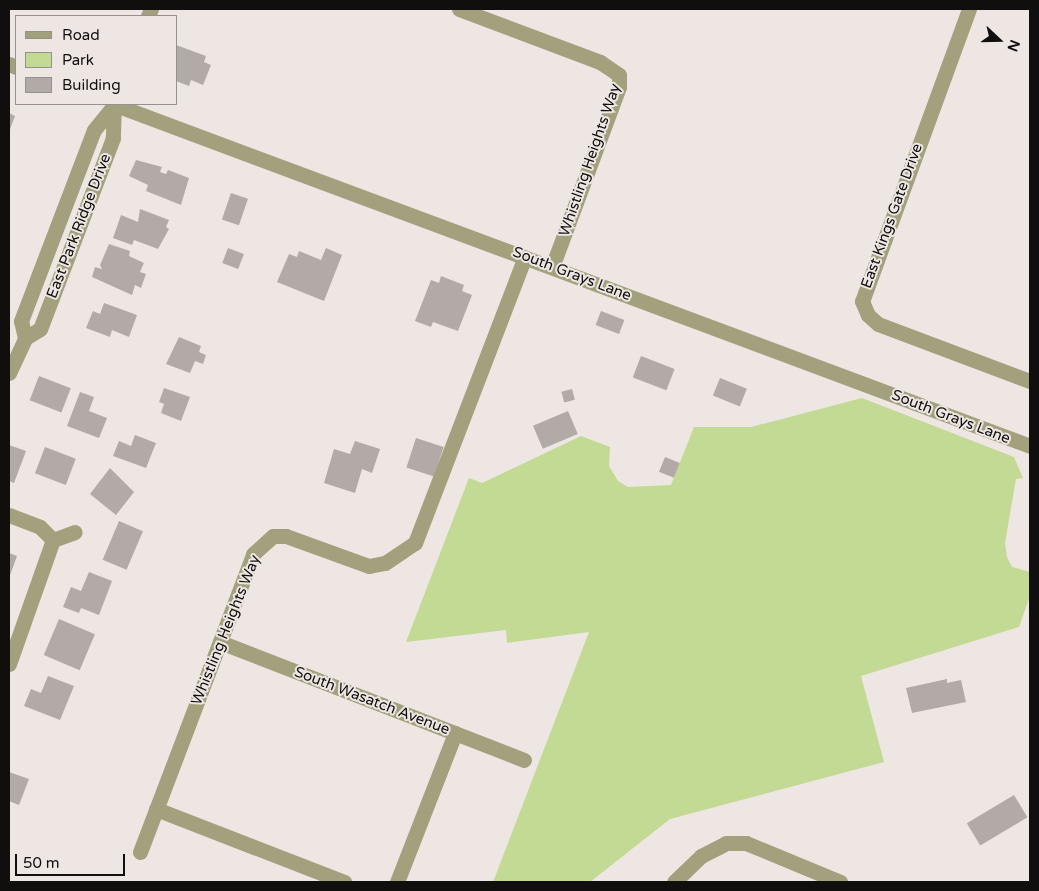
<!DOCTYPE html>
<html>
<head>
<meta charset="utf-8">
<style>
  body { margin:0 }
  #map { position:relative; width:1039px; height:891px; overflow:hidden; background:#eee6e3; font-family:"Varela Round",sans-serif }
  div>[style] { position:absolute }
  .green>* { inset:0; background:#c2da93 }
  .building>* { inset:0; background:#b1aaa7; transform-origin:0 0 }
  .minor>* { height:15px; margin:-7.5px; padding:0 7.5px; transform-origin:7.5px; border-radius:7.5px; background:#a3a07d }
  span { translate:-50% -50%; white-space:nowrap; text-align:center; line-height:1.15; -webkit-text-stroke:4px #eee6e3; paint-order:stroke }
  .street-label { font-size:15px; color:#110f0e }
  .frame { position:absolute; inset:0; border:10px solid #110f0e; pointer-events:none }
  .legend { position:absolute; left:15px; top:15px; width:162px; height:90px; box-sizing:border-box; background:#eee6e3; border:1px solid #96908e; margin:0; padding:6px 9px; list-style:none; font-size:15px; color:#110f0e }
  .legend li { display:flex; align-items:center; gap:10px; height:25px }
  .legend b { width:25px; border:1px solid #96908e }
  .north { position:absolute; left:974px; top:15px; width:50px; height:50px; -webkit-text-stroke:4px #eee6e3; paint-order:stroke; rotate:111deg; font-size:14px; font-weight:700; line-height:20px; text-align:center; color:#110f0e }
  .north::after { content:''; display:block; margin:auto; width:18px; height:22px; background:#110f0e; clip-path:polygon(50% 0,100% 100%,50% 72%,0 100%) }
  .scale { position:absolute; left:15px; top:854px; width:110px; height:22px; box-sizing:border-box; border:2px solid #110f0e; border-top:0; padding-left:6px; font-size:15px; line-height:18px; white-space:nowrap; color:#110f0e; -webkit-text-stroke:4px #eee6e3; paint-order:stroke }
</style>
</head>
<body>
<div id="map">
  <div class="green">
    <i style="clip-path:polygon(862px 398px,1014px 457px,1023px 478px,1016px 479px,1005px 543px,1007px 557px,1012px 567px,1030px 572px,1030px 596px,1019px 627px,861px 676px,884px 762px,670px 819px,590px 882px,493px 882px,589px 632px,507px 643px,506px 630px,406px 642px,469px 478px,482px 483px,581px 436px,610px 447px,609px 466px,618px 481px,628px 487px,671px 485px,694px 427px,751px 427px)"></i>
  </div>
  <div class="building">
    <i style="clip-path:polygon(176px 45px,206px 56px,204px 62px,211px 65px,203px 85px,191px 80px,189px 86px,176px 81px)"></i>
    <i style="clip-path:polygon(9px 113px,15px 116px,9px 132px)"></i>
    <i style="clip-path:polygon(136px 160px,162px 167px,160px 172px,166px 174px,168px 170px,189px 178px,181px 205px,146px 191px,148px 185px,129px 176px)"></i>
    <i style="left:231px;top:193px;width:18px;height:28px;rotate:19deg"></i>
    <i style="clip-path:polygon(140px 209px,169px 220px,166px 227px,169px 229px,158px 249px,134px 240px,132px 245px,113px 238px,121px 215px,138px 222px)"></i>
    <i style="clip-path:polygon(109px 244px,130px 251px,129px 256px,144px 263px,140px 272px,146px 274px,141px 288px,135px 285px,132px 295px,92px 277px,95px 267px,102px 269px,100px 265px)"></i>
    <i style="left:228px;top:248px;width:17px;height:16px;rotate:21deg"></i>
    <i style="clip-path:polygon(326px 248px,342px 255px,324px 301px,277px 282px,289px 254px,297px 257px,299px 251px,321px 260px)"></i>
    <i style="clip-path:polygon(441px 276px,464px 285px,462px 291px,472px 295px,458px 331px,433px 322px,431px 327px,415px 321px,431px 280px,439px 283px)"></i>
    <i style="clip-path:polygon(104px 303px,137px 315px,129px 337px,112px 330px,110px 337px,86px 328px,93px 311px,100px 314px)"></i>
    <i style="left:601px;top:311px;width:25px;height:15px;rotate:21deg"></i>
    <i style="clip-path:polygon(179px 337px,201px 346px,199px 352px,206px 355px,203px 364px,195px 361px,190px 373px,166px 364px)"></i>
    <i style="left:641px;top:356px;width:36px;height:23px;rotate:21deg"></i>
    <i style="left:39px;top:376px;width:34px;height:26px;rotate:21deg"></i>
    <i style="left:720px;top:378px;width:29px;height:19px;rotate:22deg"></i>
    <i style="clip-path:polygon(164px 388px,190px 397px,181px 421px,161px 413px,164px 404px,159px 402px)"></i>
    <i style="left:572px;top:389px;width:11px;height:11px;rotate:75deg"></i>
    <i style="clip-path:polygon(80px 392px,94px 397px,89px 411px,107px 418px,99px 438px,67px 426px)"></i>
    <i style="left:568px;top:411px;width:25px;height:38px;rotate:67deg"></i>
    <i style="clip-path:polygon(135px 435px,156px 443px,146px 468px,113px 456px,119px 441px,131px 446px)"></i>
    <i style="left:416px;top:438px;width:29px;height:31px;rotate:18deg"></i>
    <i style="clip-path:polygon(355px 441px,380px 449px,372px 473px,362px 469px,355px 493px,324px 483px,334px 449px,350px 454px)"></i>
    <i style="clip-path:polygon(9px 445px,26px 451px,14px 483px,9px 481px)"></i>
    <i style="left:45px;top:447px;width:33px;height:28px;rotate:21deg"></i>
    <i style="left:665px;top:457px;width:16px;height:16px;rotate:22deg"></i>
    <i style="clip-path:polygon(110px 468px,134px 492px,116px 515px,90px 494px)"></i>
    <i style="left:119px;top:521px;width:26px;height:42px;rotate:23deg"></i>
    <i style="clip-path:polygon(9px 553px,17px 556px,9px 578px)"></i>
    <i style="clip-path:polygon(89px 572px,112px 581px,99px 615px,81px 608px,79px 613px,63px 607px,71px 587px,81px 591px)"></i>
    <i style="left:59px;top:619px;width:39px;height:39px;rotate:23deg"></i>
    <i style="clip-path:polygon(48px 676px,74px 686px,60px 720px,24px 706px,31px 689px,41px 693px)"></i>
    <i style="clip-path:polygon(947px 679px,947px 683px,961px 680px,966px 702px,912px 713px,906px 688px)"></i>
    <i style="clip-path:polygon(9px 772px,29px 779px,19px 805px,9px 801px)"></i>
    <i style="left:1014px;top:795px;width:26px;height:55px;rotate:59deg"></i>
  </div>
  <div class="minor">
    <i style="left:459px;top:9px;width:151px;rotate:20.6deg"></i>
    <i style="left:600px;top:62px;width:23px;rotate:34deg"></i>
    <i style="left:619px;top:75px;width:12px;rotate:90deg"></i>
    <i style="left:619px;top:87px;width:192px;rotate:110.4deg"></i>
    <i style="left:969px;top:9px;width:311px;rotate:110.1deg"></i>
    <i style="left:862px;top:301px;width:15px;rotate:67deg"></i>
    <i style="left:868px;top:315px;width:13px;rotate:42deg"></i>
    <i style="left:878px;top:324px;width:162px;rotate:20.6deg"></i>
    <i style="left:148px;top:16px;width:8px;rotate:-67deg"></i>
    <i style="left:9px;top:64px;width:8px;rotate:23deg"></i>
    <i style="left:113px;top:104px;width:979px;rotate:20.45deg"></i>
    <i style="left:114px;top:104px;width:34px;rotate:92deg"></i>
    <i style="left:113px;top:138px;width:204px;rotate:110.9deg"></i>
    <i style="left:40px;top:329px;width:17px;rotate:149deg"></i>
    <i style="left:25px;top:338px;width:17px;rotate:-103deg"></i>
    <i style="left:21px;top:321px;width:204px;rotate:-69.1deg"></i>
    <i style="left:94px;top:130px;width:33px;rotate:-51deg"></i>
    <i style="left:9px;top:373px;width:38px;rotate:-65deg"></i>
    <i style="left:9px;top:515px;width:33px;rotate:21deg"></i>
    <i style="left:40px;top:527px;width:18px;rotate:45deg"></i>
    <i style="left:53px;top:540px;width:23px;rotate:-20deg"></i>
    <i style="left:220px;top:642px;width:326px;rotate:21.2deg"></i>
    <i style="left:9px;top:664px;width:132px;rotate:-70.5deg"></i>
    <i style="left:156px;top:809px;width:202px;rotate:21.2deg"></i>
    <i style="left:140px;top:852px;width:319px;rotate:-69.2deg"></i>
    <i style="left:253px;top:554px;width:27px;rotate:-42deg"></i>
    <i style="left:273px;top:536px;width:13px"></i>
    <i style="left:286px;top:536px;width:88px;rotate:19.9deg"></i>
    <i style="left:369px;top:566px;width:16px;rotate:-11deg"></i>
    <i style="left:385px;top:563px;width:36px;rotate:-34deg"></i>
    <i style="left:415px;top:543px;width:306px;rotate:-69deg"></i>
    <i style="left:397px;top:882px;width:160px;rotate:-68.7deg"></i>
    <i style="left:674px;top:882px;width:37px;rotate:-44deg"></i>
    <i style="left:701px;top:856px;width:28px;rotate:-27deg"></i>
    <i style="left:726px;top:843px;width:20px"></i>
    <i style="left:746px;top:843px;width:102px;rotate:22.5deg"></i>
  </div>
  <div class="street-label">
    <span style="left:590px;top:160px;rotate:-71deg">Whistling Heights Way</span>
    <span style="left:892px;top:216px;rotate:-70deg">East Kings Gate Drive</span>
    <span style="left:79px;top:226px;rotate:-69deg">East Park Ridge Drive</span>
    <span style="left:572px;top:274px;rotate:21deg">South Grays Lane</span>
    <span style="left:951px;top:417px;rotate:21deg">South Grays Lane</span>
    <span style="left:226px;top:630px;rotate:-68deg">Whistling Heights Way</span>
    <span style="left:372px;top:701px;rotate:21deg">South Wasatch Avenue</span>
  </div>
  <div class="frame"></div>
  <ul class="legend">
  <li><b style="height:6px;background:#a3a07d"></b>Road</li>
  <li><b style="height:14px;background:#c2da93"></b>Park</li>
  <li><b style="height:14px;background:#b1aaa7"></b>Building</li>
  </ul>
  <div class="north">N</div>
  <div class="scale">50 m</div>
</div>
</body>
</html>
